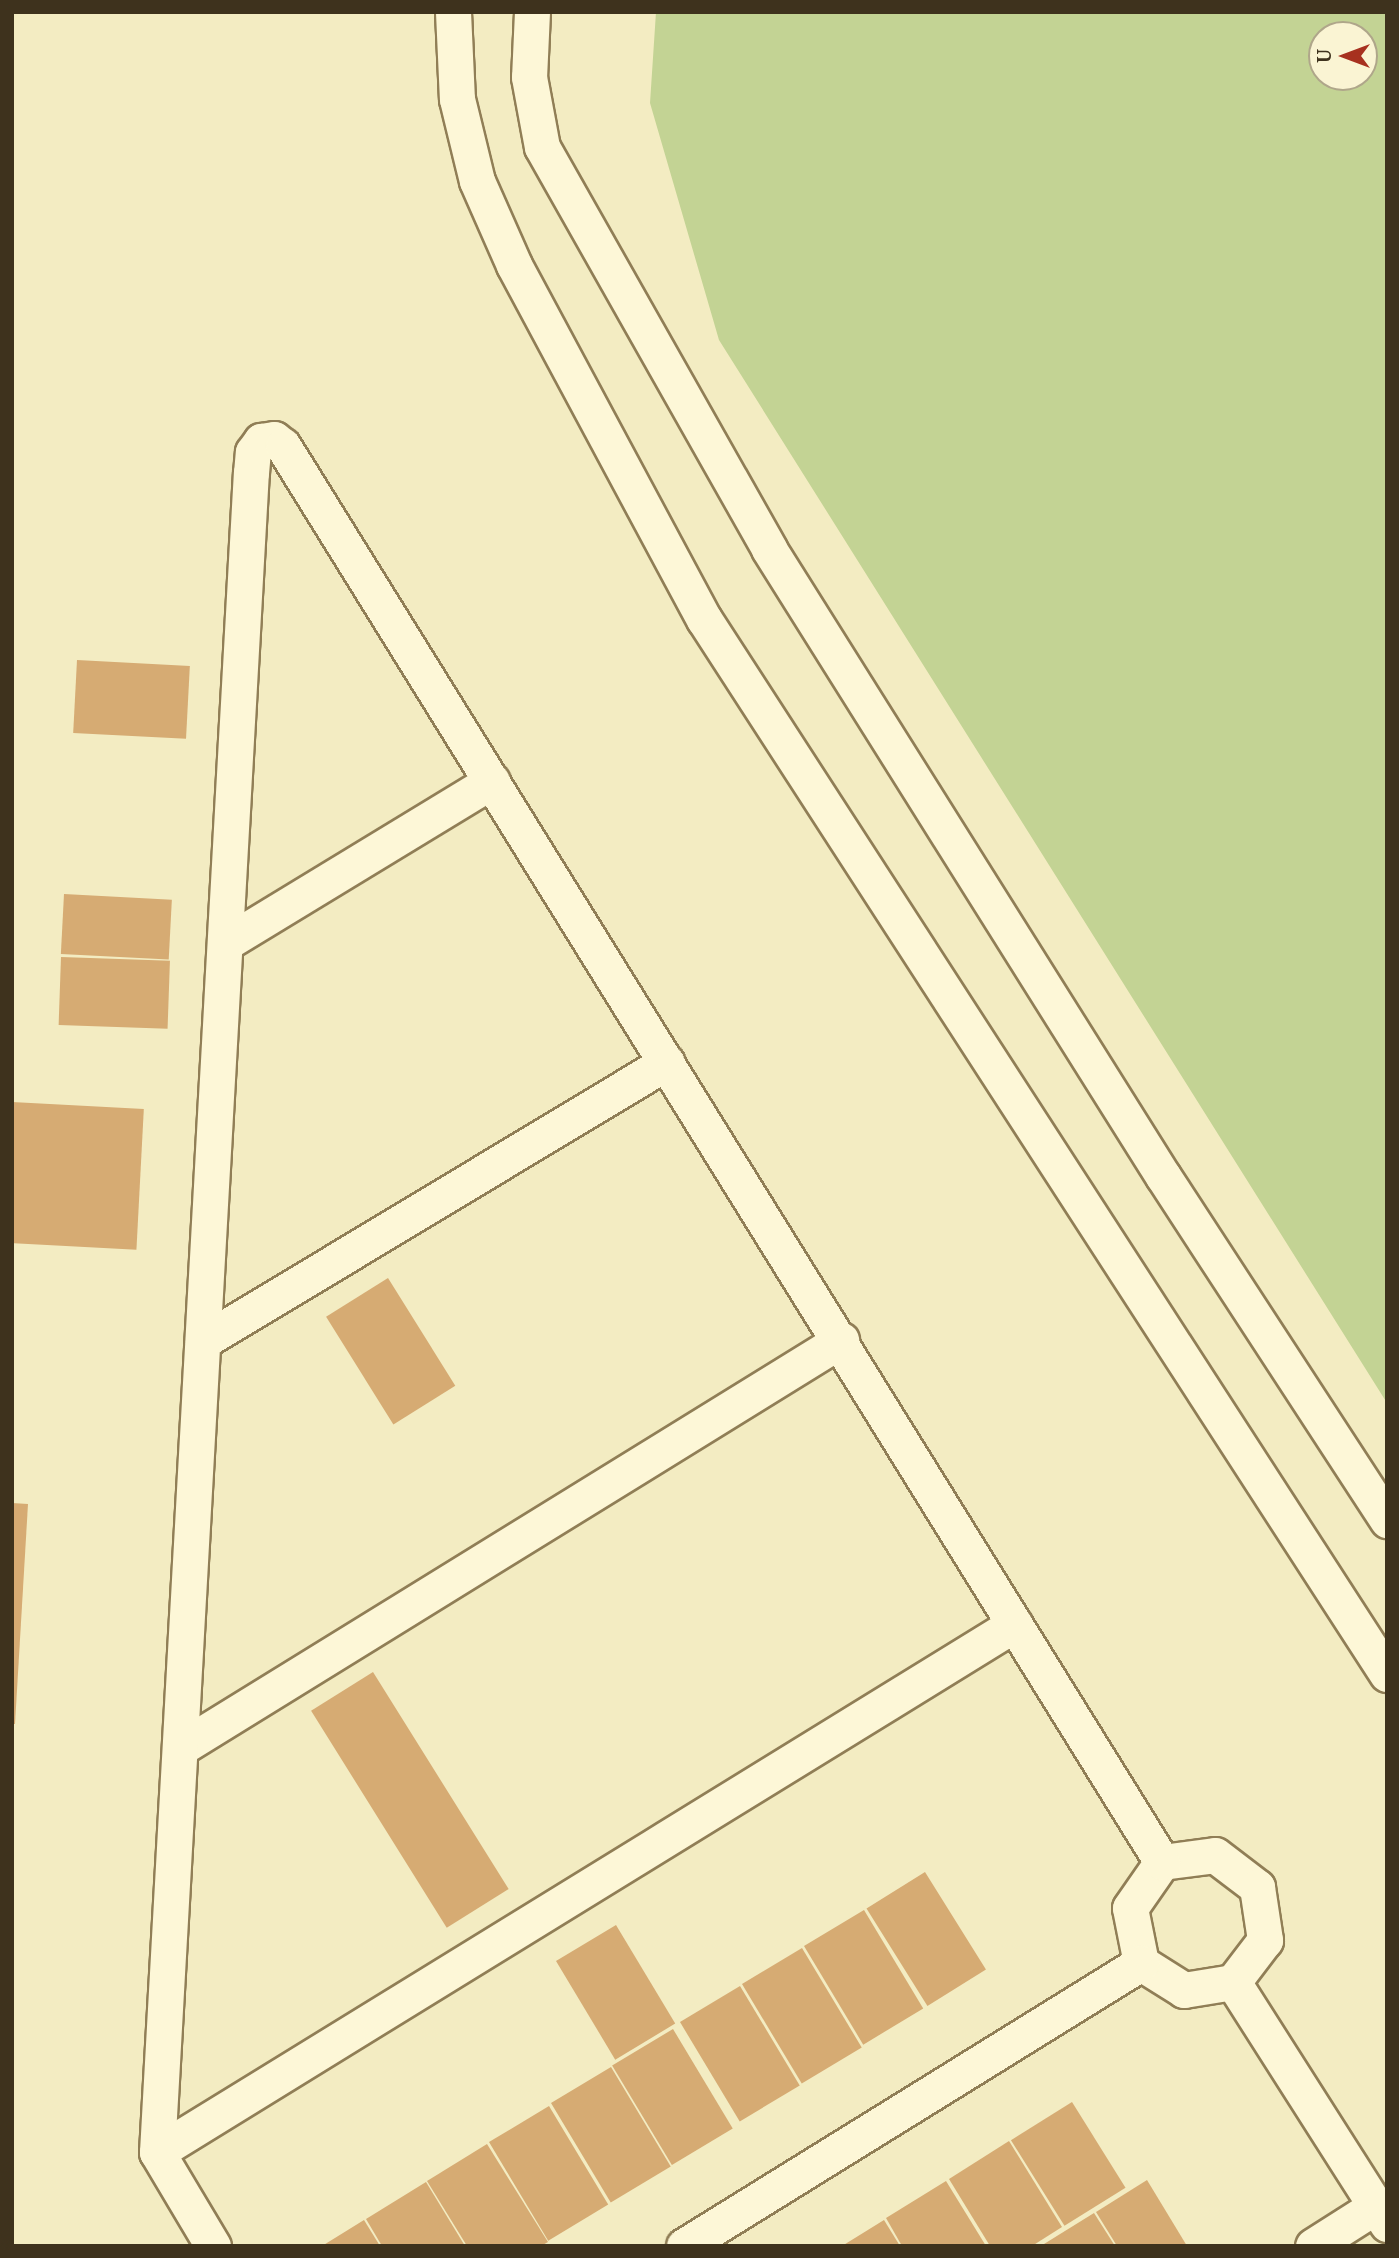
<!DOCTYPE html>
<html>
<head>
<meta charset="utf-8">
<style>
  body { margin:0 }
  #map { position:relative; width:1399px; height:2258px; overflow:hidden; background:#f3ecc2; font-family:"PT Serif",serif }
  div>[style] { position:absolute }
  .green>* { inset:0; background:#c3d394 }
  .building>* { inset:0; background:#d6ab73; transform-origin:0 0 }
  .roads { filter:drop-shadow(2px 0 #907e56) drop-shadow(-2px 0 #907e56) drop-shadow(0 2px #907e56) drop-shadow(0 -2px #907e56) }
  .minor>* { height:35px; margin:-17.5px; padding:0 17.5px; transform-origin:17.5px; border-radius:17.5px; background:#fdf7d7 }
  span { translate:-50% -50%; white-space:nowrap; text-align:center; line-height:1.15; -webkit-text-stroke:7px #faf4d3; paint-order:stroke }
  .frame { position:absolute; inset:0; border:14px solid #3e321d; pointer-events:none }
  .north { position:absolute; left:1308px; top:21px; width:70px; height:70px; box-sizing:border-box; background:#faf4d3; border:2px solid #afa68a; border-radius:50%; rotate:270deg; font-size:19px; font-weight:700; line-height:28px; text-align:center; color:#3e321d }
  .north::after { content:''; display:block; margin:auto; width:24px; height:32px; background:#a7311f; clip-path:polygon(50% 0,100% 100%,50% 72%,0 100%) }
</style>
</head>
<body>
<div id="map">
  <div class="green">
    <i style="clip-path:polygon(evenodd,656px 12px,1387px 12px,1387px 1403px,719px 340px,650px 103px,656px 12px,1322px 35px,1364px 35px,1364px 77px,1322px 77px,1322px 35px)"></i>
  </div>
  <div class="building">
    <i style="left:77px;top:660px;width:113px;height:73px;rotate:3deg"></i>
    <i style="left:64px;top:894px;width:108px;height:60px;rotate:3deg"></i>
    <i style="left:61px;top:957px;width:109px;height:68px;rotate:2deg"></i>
    <i style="left:12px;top:1102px;width:132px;height:141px;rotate:3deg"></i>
    <i style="left:388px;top:1278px;width:127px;height:73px;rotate:58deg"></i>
    <i style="clip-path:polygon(12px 1503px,28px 1504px,15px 1724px,12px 1724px)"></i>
    <i style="left:373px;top:1672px;width:256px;height:73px;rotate:58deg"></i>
    <i style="left:925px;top:1872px;width:115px;height:69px;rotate:58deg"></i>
    <i style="left:864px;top:1910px;width:115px;height:70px;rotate:59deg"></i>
    <i style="left:616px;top:1925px;width:115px;height:70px;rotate:59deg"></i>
    <i style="left:802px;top:1948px;width:116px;height:70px;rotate:59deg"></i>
    <i style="left:740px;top:1986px;width:116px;height:70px;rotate:59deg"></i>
    <i style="left:673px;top:2029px;width:116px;height:71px;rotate:59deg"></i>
    <i style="left:611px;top:2067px;width:116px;height:70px;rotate:59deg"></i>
    <i style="left:1072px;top:2102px;width:101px;height:72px;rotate:58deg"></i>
    <i style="left:549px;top:2106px;width:115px;height:70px;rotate:59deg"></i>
    <i style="clip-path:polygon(1009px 2141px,1062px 2227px,1032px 2246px,990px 2246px,949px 2179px)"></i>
    <i style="clip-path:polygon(487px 2144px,548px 2242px,541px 2246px,467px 2246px,427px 2181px)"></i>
    <i style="clip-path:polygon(1147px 2180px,1187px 2246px,1117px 2246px,1096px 2212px)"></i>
    <i style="clip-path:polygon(946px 2181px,986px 2246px,902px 2246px,886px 2218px)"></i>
    <i style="clip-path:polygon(426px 2182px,465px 2246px,382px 2246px,366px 2219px)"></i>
    <i style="clip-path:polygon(1094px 2213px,1115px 2246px,1045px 2246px,1044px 2244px)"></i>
    <i style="clip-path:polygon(364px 2220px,380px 2246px,322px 2246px)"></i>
    <i style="clip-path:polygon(884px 2220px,900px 2246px,842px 2246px)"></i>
  </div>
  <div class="roads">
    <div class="minor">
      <i style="left:453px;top:12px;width:87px;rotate:87.4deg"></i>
      <i style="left:457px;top:99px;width:84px;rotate:76.3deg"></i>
      <i style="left:477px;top:181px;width:92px;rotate:66.2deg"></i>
      <i style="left:514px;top:265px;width:402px;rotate:61.8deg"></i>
      <i style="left:704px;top:619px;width:1257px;rotate:57.08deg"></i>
      <i style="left:532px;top:12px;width:65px;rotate:92.6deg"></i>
      <i style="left:529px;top:77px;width:71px;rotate:79.5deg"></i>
      <i style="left:542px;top:147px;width:462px;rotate:60.5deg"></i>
      <i style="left:769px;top:549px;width:741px;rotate:57.86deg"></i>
      <i style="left:1163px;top:1176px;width:411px;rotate:56.9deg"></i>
      <i style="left:227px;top:942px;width:310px;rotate:-31.3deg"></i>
      <i style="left:203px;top:1341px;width:541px;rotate:-31.02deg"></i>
      <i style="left:180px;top:1748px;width:777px;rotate:-31.68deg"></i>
      <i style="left:1215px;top:1855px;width:53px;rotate:37.3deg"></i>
      <i style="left:1257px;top:1887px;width:54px;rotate:81.4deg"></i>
      <i style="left:1265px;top:1940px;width:53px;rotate:127.3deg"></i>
      <i style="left:1233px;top:1982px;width:50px;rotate:170.7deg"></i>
      <i style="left:1184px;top:1990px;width:51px;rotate:-147.9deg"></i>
      <i style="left:1141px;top:1963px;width:56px;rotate:-101.3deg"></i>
      <i style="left:1130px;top:1908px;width:56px;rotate:-55.2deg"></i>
      <i style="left:1162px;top:1862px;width:53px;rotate:-7.5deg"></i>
      <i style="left:1233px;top:1982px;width:287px;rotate:57.5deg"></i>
      <i style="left:157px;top:2152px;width:1007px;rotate:-31.61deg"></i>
      <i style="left:213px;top:2246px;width:109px;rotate:-120.8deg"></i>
      <i style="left:157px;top:2152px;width:1682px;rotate:-86.8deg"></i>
      <i style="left:251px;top:473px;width:21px;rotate:-85deg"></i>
      <i style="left:253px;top:452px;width:14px;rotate:-54deg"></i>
      <i style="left:261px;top:441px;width:13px;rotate:-9deg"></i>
      <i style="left:274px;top:439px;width:11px;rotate:38deg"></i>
      <i style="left:283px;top:446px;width:1667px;rotate:58.17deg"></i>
      <i style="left:684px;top:2246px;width:538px;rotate:-31.77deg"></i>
      <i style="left:1313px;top:2246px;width:75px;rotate:-32.4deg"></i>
    </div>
  </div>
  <div class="frame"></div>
  <div class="north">U</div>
</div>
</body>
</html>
